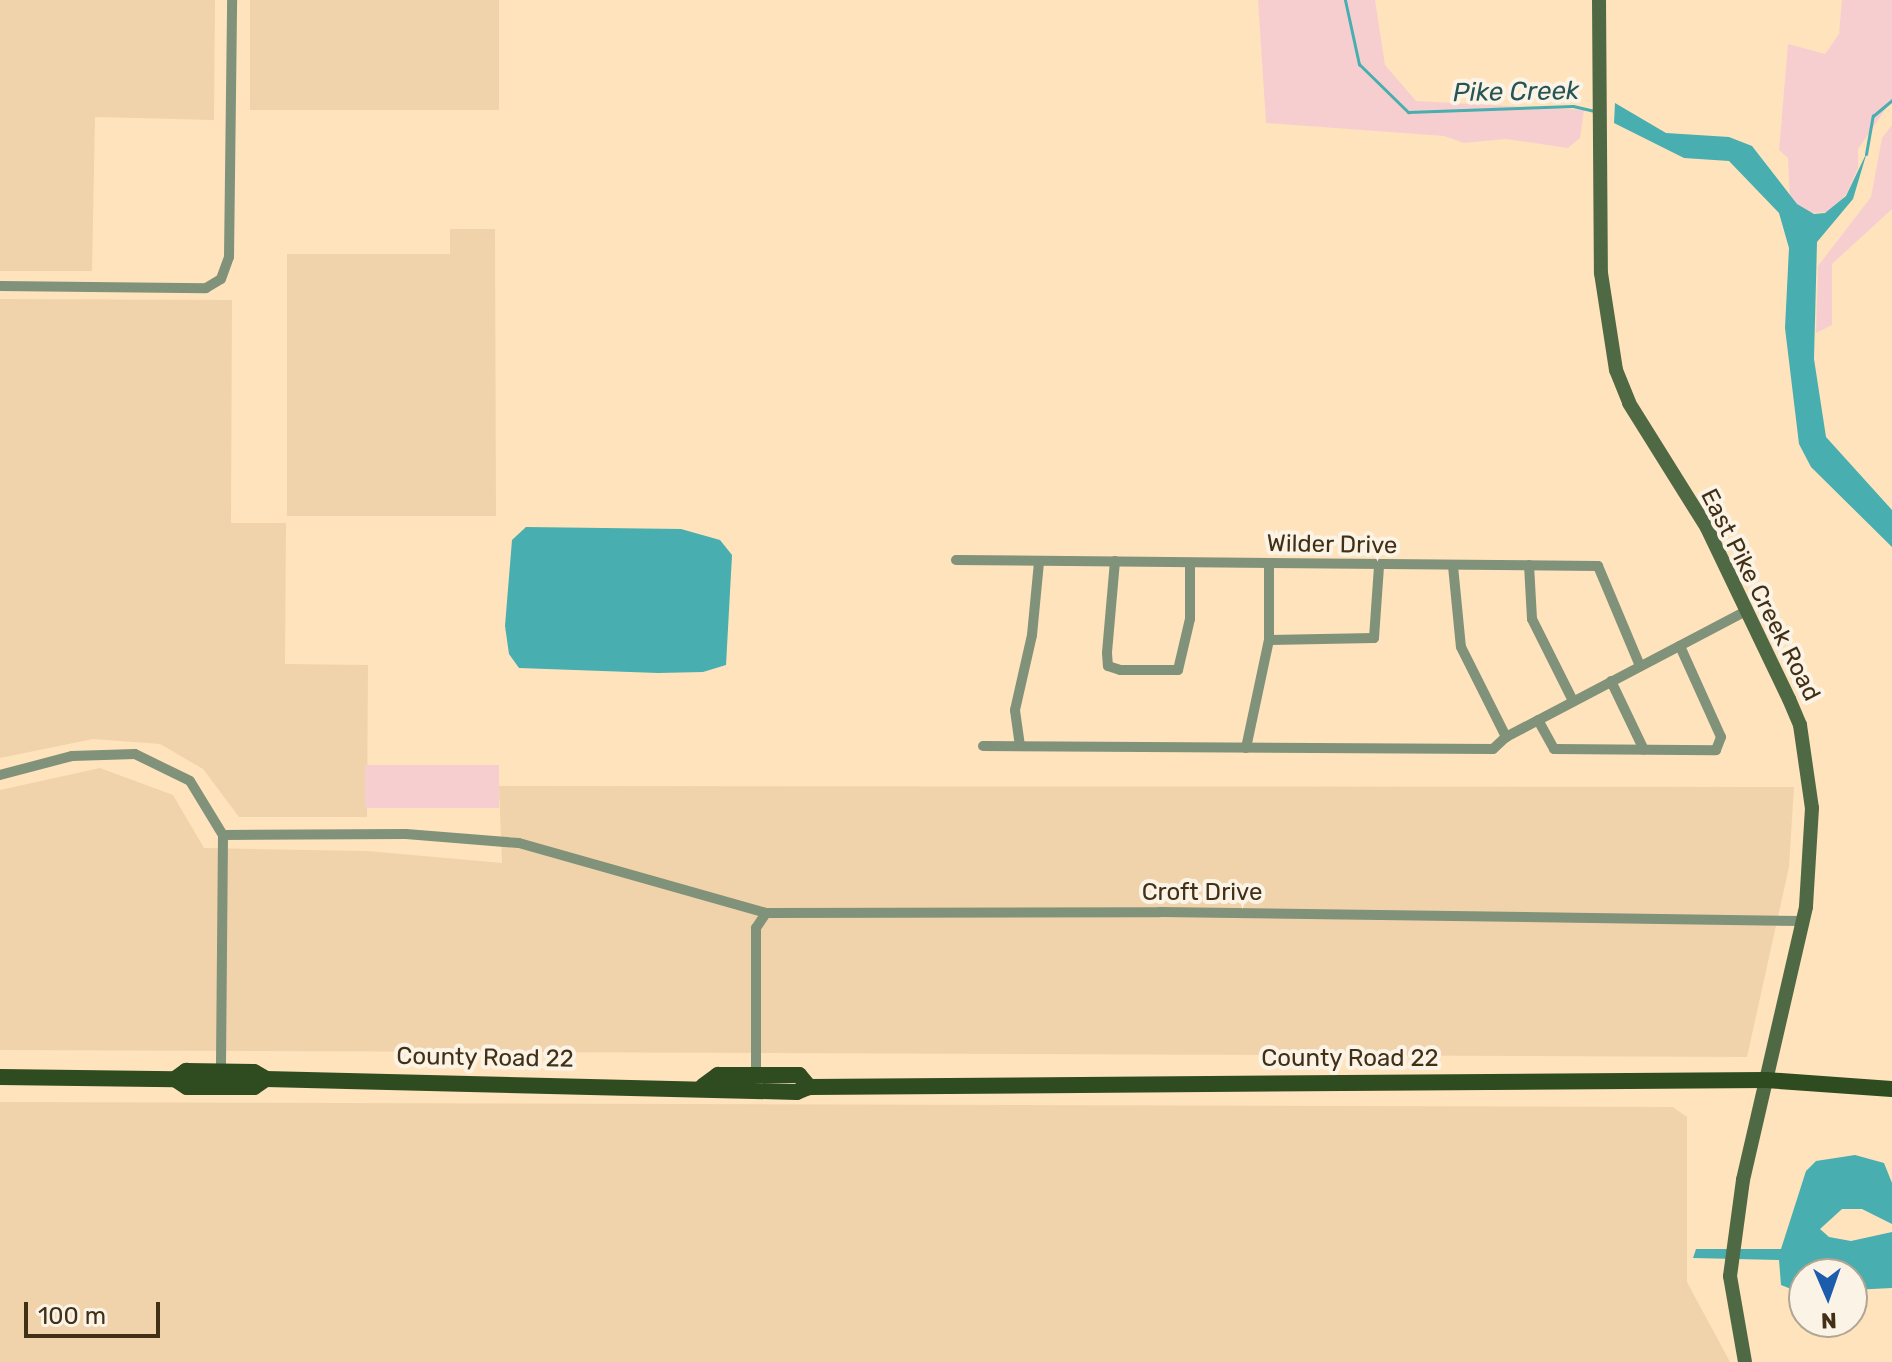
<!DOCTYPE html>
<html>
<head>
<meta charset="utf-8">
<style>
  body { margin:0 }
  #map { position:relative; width:1892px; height:1362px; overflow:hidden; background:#fee3bd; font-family:Rubik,sans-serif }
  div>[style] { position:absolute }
  .built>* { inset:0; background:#f1d3ab; transform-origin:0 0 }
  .green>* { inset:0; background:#f7cecf; transform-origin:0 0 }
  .water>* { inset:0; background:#48aeaf }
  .stream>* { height:3px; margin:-1.5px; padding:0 1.5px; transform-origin:1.5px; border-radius:1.5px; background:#48aeaf }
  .street>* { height:10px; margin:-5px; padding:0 5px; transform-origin:5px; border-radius:5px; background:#809279 }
  .secondary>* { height:14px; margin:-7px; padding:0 7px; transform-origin:7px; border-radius:7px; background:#506945 }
  .primary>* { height:16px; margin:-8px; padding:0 8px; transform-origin:8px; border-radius:8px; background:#2e4c1f }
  span { translate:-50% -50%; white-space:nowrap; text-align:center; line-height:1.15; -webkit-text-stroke:8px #fcf3e7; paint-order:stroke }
  .street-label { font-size:24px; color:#413015 }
  .water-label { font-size:26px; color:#275455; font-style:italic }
  .north { position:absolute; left:1788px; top:1258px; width:80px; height:80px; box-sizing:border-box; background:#fcf3e7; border:2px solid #b1a593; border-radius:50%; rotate:178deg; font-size:22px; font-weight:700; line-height:32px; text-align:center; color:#413015 }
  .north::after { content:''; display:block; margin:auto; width:28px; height:36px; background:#1c5cad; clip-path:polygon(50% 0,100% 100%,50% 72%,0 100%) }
  .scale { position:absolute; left:24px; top:1302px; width:136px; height:36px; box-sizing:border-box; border:4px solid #413015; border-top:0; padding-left:10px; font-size:24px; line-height:28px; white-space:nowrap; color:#413015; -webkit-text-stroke:6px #fcf3e7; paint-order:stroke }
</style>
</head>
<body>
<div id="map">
  <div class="built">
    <i style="clip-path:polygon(0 0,215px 0,214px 120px,95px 117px,92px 271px,0 271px)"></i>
    <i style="left:250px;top:0;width:249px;height:110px"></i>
    <i style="clip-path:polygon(450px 229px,495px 229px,496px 516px,287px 516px,287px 254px,450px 254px)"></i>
    <i style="clip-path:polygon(0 299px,232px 300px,231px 523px,286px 523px,285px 664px,368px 665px,367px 817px,239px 817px,203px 769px,160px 744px,93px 739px,0 758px)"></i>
    <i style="clip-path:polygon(100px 768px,173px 795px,204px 848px,367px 851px,502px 863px,499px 786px,1794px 787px,1789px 867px,1747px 1057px,0 1050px,0 790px)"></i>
    <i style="clip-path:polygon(0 1102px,1673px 1107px,1687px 1117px,1687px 1282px,1730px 1362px,0 1362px)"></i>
  </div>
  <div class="green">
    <i style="clip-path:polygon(1258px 0,1375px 0,1385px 65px,1416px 101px,1584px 110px,1580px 138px,1568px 148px,1506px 139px,1464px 143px,1444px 136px,1266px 123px)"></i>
    <i style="clip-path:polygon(1842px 0,1892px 0,1892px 100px,1858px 149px,1858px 168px,1847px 193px,1831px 212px,1804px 213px,1790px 199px,1788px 158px,1779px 150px,1788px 44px,1825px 54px,1839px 34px)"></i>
    <i style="clip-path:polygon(1892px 125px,1892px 209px,1832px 264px,1832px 325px,1816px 333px,1818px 266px,1871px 197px,1882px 138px)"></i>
    <i style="left:499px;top:765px;width:43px;height:134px;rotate:90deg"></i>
  </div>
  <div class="water">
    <i style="clip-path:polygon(1615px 103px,1666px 133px,1729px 137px,1752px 146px,1797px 204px,1814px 214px,1825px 213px,1846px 196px,1867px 152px,1853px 199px,1817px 242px,1814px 359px,1826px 437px,1892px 510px,1892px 547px,1811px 467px,1799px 444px,1785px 328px,1789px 248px,1779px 213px,1729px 161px,1684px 158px,1614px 123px)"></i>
    <i style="clip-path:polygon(526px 527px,681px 529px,720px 540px,732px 555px,726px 665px,703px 672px,658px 673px,519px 668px,509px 654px,505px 626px,512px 540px)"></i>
    <i style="clip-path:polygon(1855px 1155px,1884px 1163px,1892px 1183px,1892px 1224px,1862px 1209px,1842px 1209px,1820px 1229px,1829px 1237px,1851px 1241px,1892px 1232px,1892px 1288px,1852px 1290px,1852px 1274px,1804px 1274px,1804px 1290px,1796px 1291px,1781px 1285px,1779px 1260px,1693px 1258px,1696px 1249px,1781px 1249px,1806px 1171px,1816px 1161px)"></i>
  </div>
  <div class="stream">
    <i style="left:1345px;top:0;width:66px;rotate:77.7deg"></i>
    <i style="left:1359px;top:64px;width:69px;rotate:44.4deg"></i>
    <i style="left:1408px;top:112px;width:165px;rotate:-2.1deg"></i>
    <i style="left:1573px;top:106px;width:22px;rotate:13deg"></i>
    <i style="left:1866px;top:154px;width:39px;rotate:-80deg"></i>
    <i style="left:1873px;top:116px;width:25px;rotate:-40deg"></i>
  </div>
  <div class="street">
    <i style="left:0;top:286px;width:206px;rotate:0.6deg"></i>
    <i style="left:206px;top:288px;width:17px;rotate:-31deg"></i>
    <i style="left:221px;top:279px;width:23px;rotate:-70deg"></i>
    <i style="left:229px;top:257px;width:257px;rotate:-89.3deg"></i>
    <i style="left:956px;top:560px;width:642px;rotate:0.54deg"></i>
    <i style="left:1598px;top:566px;width:108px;rotate:67.2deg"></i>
    <i style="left:1115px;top:561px;width:92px;rotate:95deg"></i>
    <i style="left:1107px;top:653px;width:13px;rotate:86deg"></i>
    <i style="left:1108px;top:666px;width:13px;rotate:18deg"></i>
    <i style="left:1120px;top:670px;width:58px"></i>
    <i style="left:1178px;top:670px;width:52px;rotate:-76.8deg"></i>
    <i style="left:1190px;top:619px;width:56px;rotate:-90deg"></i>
    <i style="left:1529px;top:565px;width:54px;rotate:86.8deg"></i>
    <i style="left:1532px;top:619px;width:92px;rotate:63.4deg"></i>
    <i style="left:1453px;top:566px;width:81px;rotate:84.4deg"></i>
    <i style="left:1461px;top:647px;width:101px;rotate:63.4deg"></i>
    <i style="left:1269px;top:640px;width:105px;rotate:-1.1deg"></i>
    <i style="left:1374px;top:638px;width:72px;rotate:-86deg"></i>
    <i style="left:1611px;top:681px;width:76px;rotate:64.4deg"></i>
    <i style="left:1538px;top:720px;width:33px;rotate:61deg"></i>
    <i style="left:1554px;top:749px;width:162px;rotate:0.4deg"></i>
    <i style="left:1716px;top:750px;width:14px;rotate:-69deg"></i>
    <i style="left:1721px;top:737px;width:100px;rotate:-114.3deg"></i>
    <i style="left:983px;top:746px;width:510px;rotate:0.34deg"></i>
    <i style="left:1493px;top:749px;width:18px;rotate:-43deg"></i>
    <i style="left:1506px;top:737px;width:273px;rotate:-27.7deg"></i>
    <i style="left:1020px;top:746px;width:36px;rotate:-98deg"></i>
    <i style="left:1015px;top:710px;width:77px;rotate:-77.2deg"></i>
    <i style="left:1032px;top:635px;width:73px;rotate:-84.5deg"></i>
    <i style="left:1246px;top:748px;width:110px;rotate:-78deg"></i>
    <i style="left:1269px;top:640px;width:76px;rotate:-90deg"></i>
    <i style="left:0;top:775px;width:74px;rotate:-14.8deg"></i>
    <i style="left:72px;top:756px;width:63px;rotate:-1.8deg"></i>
    <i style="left:135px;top:754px;width:61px;rotate:26.1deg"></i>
    <i style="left:190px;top:781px;width:63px;rotate:58.6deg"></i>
    <i style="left:223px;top:835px;width:237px;rotate:90.5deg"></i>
    <i style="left:223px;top:835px;width:183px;rotate:-0.3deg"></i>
    <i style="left:406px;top:834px;width:113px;rotate:4.6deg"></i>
    <i style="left:519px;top:843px;width:257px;rotate:15.8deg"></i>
    <i style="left:756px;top:1075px;width:147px;rotate:-90deg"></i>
    <i style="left:756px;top:928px;width:18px;rotate:-56deg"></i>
    <i style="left:766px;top:913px;width:394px;rotate:-0.1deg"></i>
    <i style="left:1160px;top:912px;width:643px;rotate:0.8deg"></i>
  </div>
  <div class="secondary">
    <i style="left:1599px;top:0;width:273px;rotate:89.6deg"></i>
    <i style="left:1601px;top:273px;width:98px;rotate:81.2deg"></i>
    <i style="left:1616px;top:370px;width:35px;rotate:68deg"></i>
    <i style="left:1629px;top:403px;width:147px;rotate:58deg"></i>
    <i style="left:1707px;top:528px;width:190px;rotate:64.4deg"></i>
    <i style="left:1789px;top:699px;width:28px;rotate:67deg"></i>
    <i style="left:1800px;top:725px;width:84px;rotate:81.8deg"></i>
    <i style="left:1812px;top:808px;width:99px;rotate:93.5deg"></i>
    <i style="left:1806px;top:907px;width:280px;rotate:103deg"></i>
    <i style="left:1743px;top:1180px;width:97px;rotate:97.7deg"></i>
    <i style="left:1730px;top:1276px;width:87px;rotate:80.1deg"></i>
  </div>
  <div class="primary">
    <i style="left:0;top:1077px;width:175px;rotate:0.7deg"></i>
    <i style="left:175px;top:1079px;width:14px;rotate:34deg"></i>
    <i style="left:187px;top:1087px;width:67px"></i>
    <i style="left:254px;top:1087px;width:14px;rotate:-34deg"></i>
    <i style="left:175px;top:1079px;width:14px;rotate:-36deg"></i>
    <i style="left:186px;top:1071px;width:68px;rotate:0.8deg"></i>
    <i style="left:254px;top:1072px;width:14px;rotate:30deg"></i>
    <i style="left:266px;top:1079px;width:531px;rotate:1.4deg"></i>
    <i style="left:797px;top:1092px;width:13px;rotate:-23deg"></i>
    <i style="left:809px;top:1087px;width:957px;rotate:-0.42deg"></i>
    <i style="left:1766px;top:1080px;width:126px;rotate:4.1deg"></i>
    <i style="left:703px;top:1086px;width:19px;rotate:-36deg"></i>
    <i style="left:718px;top:1075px;width:81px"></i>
    <i style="left:799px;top:1075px;width:16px;rotate:50deg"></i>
  </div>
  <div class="street-label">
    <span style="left:1332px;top:545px;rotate:1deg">Wilder Drive</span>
    <span style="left:1760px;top:595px;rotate:63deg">East Pike Creek Road</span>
    <span style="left:1202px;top:893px">Croft Drive</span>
    <span style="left:485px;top:1058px;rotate:1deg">County Road 22</span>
    <span style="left:1350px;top:1059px">County Road 22</span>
  </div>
  <div class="water-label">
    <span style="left:1516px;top:92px;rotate:-1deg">Pike Creek</span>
  </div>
  <div class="north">N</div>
  <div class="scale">100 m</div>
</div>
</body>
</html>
